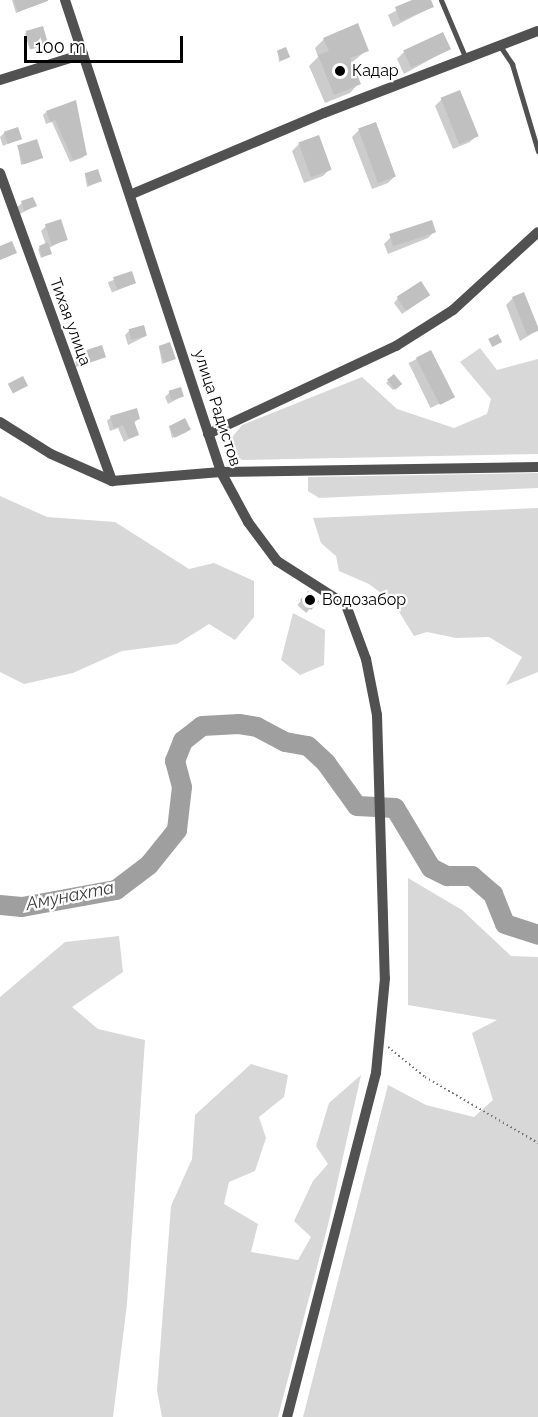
<!DOCTYPE html>
<html>
<head>
<meta charset="utf-8">
<style>
  body { margin:0 }
  #map { position:relative; width:538px; height:1417px; overflow:hidden; background:#fff; font-family:Raleway,sans-serif }
  div>[style] { position:absolute }
  .green>* { inset:0; background:#d8d8d8 }
  .shadow>* { inset:0; background:#0003; transform-origin:0 0 }
  .river>* { height:20px; margin:-10px; padding:0 10px; transform-origin:10px; border-radius:10px; background:#9f9f9f }
  .building>* { inset:0; background:#c0c0c0; transform-origin:0 0 }
  .path>* { height:2px; margin-top:-1px; transform-origin:0; background:repeating-linear-gradient(90deg,#737373 0 1.5px,transparent 0 4.5px) }
  .service>* { height:5px; margin:-2.5px; padding:0 2.5px; transform-origin:2.5px; border-radius:2.5px; background:#515151 }
  .minor>* { height:10px; margin:-5px; padding:0 5px; transform-origin:5px; border-radius:5px; background:#515151 }
  .dots>* { width:16px; height:16px; translate:-50% -50%; box-sizing:border-box; border:3px solid #fff; border-radius:50% }
  span { translate:-50% -50%; white-space:nowrap; text-align:center; line-height:1.15; -webkit-text-stroke:4.5px #fff; paint-order:stroke }
  .poi-label { font-size:16px; color:#000 }
  .left { translate:0 -50%; text-align:left }
  .street-label { font-size:16px; color:#000 }
  .water-label { font-size:18px; color:#404040; font-style:italic }
  .scale { position:absolute; left:24px; top:36px; width:159px; height:27px; box-sizing:border-box; border:3px solid #000; border-top:0; padding-left:8px; font-size:18px; line-height:21px; white-space:nowrap; color:#000; -webkit-text-stroke:4px #fff; paint-order:stroke }
</style>
</head>
<body>
<div id="map">
  <div class="green">
    <i style="clip-path:polygon(480px 348px,497px 370px,538px 359px,538px 454px,242px 460px,225px 446px,242px 425px,362px 377px,397px 409px,454px 428px,487px 414px,491px 399px,460px 362px)"></i>
    <i style="clip-path:polygon(538px 473px,538px 488px,319px 498px,308px 491px,308px 477px)"></i>
    <i style="clip-path:polygon(0 496px,47px 517px,115px 522px,189px 569px,214px 563px,254px 581px,254px 617px,235px 640px,209px 624px,177px 644px,122px 651px,73px 673px,24px 684px,0 672px)"></i>
    <i style="clip-path:polygon(538px 508px,538px 672px,506px 685px,522px 657px,489px 637px,456px 638px,427px 632px,414px 636px,393px 602px,369px 584px,339px 571px,336px 556px,321px 543px,313px 518px)"></i>
    <i style="clip-path:polygon(293px 613px,325px 630px,324px 665px,300px 675px,281px 660px)"></i>
    <i style="clip-path:polygon(408px 878px,462px 910px,511px 956px,538px 957px,538px 1417px,303px 1417px,388px 1085px,426px 1105px,474px 1117px,493px 1100px,472px 1033px,497px 1020px,408px 1005px)"></i>
    <i style="clip-path:polygon(119px 936px,123px 972px,72px 1007px,98px 1029px,145px 1040px,127px 1304px,113px 1417px,0 1417px,0 997px,65px 942px)"></i>
    <i style="clip-path:polygon(251px 1064px,288px 1075px,284px 1097px,259px 1117px,266px 1138px,255px 1171px,229px 1182px,224px 1204px,258px 1224px,251px 1252px,298px 1260px,311px 1237px,294px 1221px,313px 1181px,328px 1164px,316px 1146px,329px 1103px,361px 1075px,328px 1225px,278px 1417px,162px 1417px,157px 1390px,171px 1206px,192px 1159px,195px 1115px)"></i>
  </div>
  <div class="shadow">
    <i style="clip-path:polygon(12px 0,30px 0,32px 6px,16px 13px)"></i>
    <i style="clip-path:polygon(416px 0,429px 0,432px 7px,393px 27px,388px 15px)"></i>
    <i style="left:42px;top:28px;width:17px;height:18px;rotate:73deg"></i>
    <i style="clip-path:polygon(324px 39px,367px 50px,351px 63px,359px 83px,350px 93px,325px 103px,309px 66px,318px 57px,315px 48px)"></i>
    <i style="clip-path:polygon(449px 49px,404px 74px,397px 59px,404px 52px)"></i>
    <i style="clip-path:polygon(278px 52px,288px 57px,279px 62px)"></i>
    <i style="clip-path:polygon(442px 99px,477px 135px,470px 142px,453px 149px,435px 106px)"></i>
    <i style="clip-path:polygon(46px 112px,80px 142px,85px 155px,82px 158px,70px 162px,52px 122px,46px 124px,43px 115px)"></i>
    <i style="clip-path:polygon(359px 130px,395px 176px,388px 183px,372px 189px,352px 137px)"></i>
    <i style="clip-path:polygon(4px 133px,20px 138px,3px 146px,0 137px)"></i>
    <i style="clip-path:polygon(299px 144px,330px 169px,323px 176px,304px 183px,292px 151px)"></i>
    <i style="clip-path:polygon(18px 146px,42px 157px,21px 165px)"></i>
    <i style="clip-path:polygon(85px 175px,101px 181px,87px 187px)"></i>
    <i style="clip-path:polygon(22px 203px,35px 206px,20px 214px,17px 207px)"></i>
    <i style="clip-path:polygon(46px 226px,66px 239px,49px 248px,50px 254px,41px 258px,38px 249px,46px 245px,41px 231px)"></i>
    <i style="clip-path:polygon(435px 231px,428px 238px,388px 254px,384px 244px,391px 237px)"></i>
    <i style="left:131px;top:273px;width:11px;height:25px;rotate:68deg"></i>
    <i style="clip-path:polygon(429px 295px,402px 314px,394px 303px,398px 298px)"></i>
    <i style="clip-path:polygon(513px 298px,538px 330px,520px 341px,506px 305px)"></i>
    <i style="clip-path:polygon(129px 331px,146px 336px,128px 345px,125px 335px)"></i>
    <i style="clip-path:polygon(159px 347px,174px 359px,162px 364px)"></i>
    <i style="left:431px;top:352px;width:50px;height:25px;rotate:64deg"></i>
    <i style="clip-path:polygon(75px 355px,102px 358px,76px 367px)"></i>
    <i style="clip-path:polygon(394px 377px,400px 384px,393px 390px,386px 383px)"></i>
    <i style="clip-path:polygon(170px 392px,183px 396px,168px 404px,165px 397px)"></i>
    <i style="clip-path:polygon(111px 417px,138px 419px,133px 424px,137px 434px,124px 442px,118px 428px,110px 431px,107px 421px)"></i>
    <i style="clip-path:polygon(169px 426px,187px 432px,172px 438px)"></i>
    <i style="left:308px;top:593px;width:12px;height:16px;rotate:42deg"></i>
  </div>
  <div class="river">
    <i style="left:0;top:905px;width:22px;rotate:5deg"></i>
    <i style="left:22px;top:907px;width:96px;rotate:-10.3deg"></i>
    <i style="left:116px;top:890px;width:41px;rotate:-37.1deg"></i>
    <i style="left:149px;top:865px;width:45px;rotate:-51.3deg"></i>
    <i style="left:177px;top:830px;width:43px;rotate:-83.4deg"></i>
    <i style="left:182px;top:787px;width:27px;rotate:-105deg"></i>
    <i style="left:175px;top:761px;width:22px;rotate:-68deg"></i>
    <i style="left:183px;top:741px;width:24px;rotate:-38deg"></i>
    <i style="left:202px;top:726px;width:37px;rotate:-3deg"></i>
    <i style="left:239px;top:724px;width:18px;rotate:9deg"></i>
    <i style="left:257px;top:727px;width:32px;rotate:28deg"></i>
    <i style="left:285px;top:742px;width:23px;rotate:10deg"></i>
    <i style="left:308px;top:746px;width:25px;rotate:43deg"></i>
    <i style="left:326px;top:763px;width:53px;rotate:54.2deg"></i>
    <i style="left:357px;top:806px;width:38px;rotate:3deg"></i>
    <i style="left:395px;top:808px;width:70px;rotate:59deg"></i>
    <i style="left:431px;top:868px;width:18px;rotate:27deg"></i>
    <i style="left:447px;top:876px;width:25px"></i>
    <i style="left:472px;top:876px;width:28px;rotate:41deg"></i>
    <i style="left:493px;top:894px;width:32px;rotate:68deg"></i>
    <i style="left:505px;top:924px;width:35px;rotate:18deg"></i>
  </div>
  <div class="building">
    <i style="clip-path:polygon(14px 0,48px 0,48px 1px,18px 12px)"></i>
    <i style="clip-path:polygon(412px 0,431px 0,434px 7px,400px 21px,395px 7px)"></i>
    <i style="clip-path:polygon(358px 23px,369px 51px,350px 58px,361px 84px,334px 95px,318px 55px,329px 51px,323px 38px)"></i>
    <i style="left:43px;top:26px;width:19px;height:18px;rotate:74deg"></i>
    <i style="left:443px;top:32px;width:19px;height:44px;rotate:65deg"></i>
    <i style="left:286px;top:47px;width:11px;height:10px;rotate:68deg"></i>
    <i style="left:460px;top:90px;width:50px;height:21px;rotate:68deg"></i>
    <i style="clip-path:polygon(76px 100px,87px 155px,73px 160px,55px 120px,50px 122px,46px 111px)"></i>
    <i style="left:376px;top:122px;width:58px;height:19px;rotate:70deg"></i>
    <i style="left:18px;top:127px;width:13px;height:15px;rotate:72deg"></i>
    <i style="left:319px;top:135px;width:37px;height:22px;rotate:70deg"></i>
    <i style="left:37px;top:139px;width:20px;height:21px;rotate:72deg"></i>
    <i style="left:98px;top:169px;width:13px;height:14px;rotate:72deg"></i>
    <i style="clip-path:polygon(33px 197px,37px 206px,24px 211px,21px 201px)"></i>
    <i style="left:61px;top:219px;width:22px;height:17px;rotate:72deg"></i>
    <i style="left:432px;top:220px;width:13px;height:45px;rotate:72deg"></i>
    <i style="clip-path:polygon(12px 241px,17px 253px,0 260px,0 246px)"></i>
    <i style="clip-path:polygon(48px 242px,52px 254px,42px 257px,39px 246px)"></i>
    <i style="left:132px;top:271px;width:13px;height:20px;rotate:72deg"></i>
    <i style="left:421px;top:281px;width:17px;height:29px;rotate:57deg"></i>
    <i style="clip-path:polygon(524px 292px,538px 327px,538px 331px,527px 335px,512px 297px)"></i>
    <i style="left:144px;top:325px;width:11px;height:16px;rotate:75deg"></i>
    <i style="left:498px;top:334px;width:9px;height:11px;rotate:63deg"></i>
    <i style="left:170px;top:342px;width:18px;height:12px;rotate:71deg"></i>
    <i style="left:102px;top:345px;width:13px;height:29px;rotate:72deg"></i>
    <i style="left:431px;top:350px;width:53px;height:17px;rotate:63deg"></i>
    <i style="left:394px;top:374px;width:13px;height:9px;rotate:51deg"></i>
    <i style="left:23px;top:376px;width:11px;height:17px;rotate:63deg"></i>
    <i style="left:181px;top:387px;width:10px;height:13px;rotate:73deg"></i>
    <i style="clip-path:polygon(137px 408px,140px 419px,134px 421px,139px 435px,129px 439px,123px 425px,114px 428px,110px 416px)"></i>
    <i style="left:185px;top:418px;width:13px;height:18px;rotate:63deg"></i>
    <i style="left:308px;top:591px;width:15px;height:12px;rotate:42deg"></i>
  </div>
  <div class="path">
    <i style="left:388px;top:1047px;width:48px;rotate:39deg"></i>
    <i style="left:425px;top:1077px;width:131px;rotate:30.3deg"></i>
  </div>
  <div class="service">
    <i style="left:441px;top:0;width:64px;rotate:67deg"></i>
    <i style="left:500px;top:46px;width:22px;rotate:56deg"></i>
    <i style="left:512px;top:64px;width:91px;rotate:73.4deg"></i>
  </div>
  <div class="minor">
    <i style="left:65px;top:0;width:497px;rotate:71.7deg"></i>
    <i style="left:221px;top:472px;width:57px;rotate:61.6deg"></i>
    <i style="left:248px;top:522px;width:49px;rotate:53.4deg"></i>
    <i style="left:277px;top:561px;width:82px;rotate:32.5deg"></i>
    <i style="left:346px;top:605px;width:58px;rotate:69.7deg"></i>
    <i style="left:366px;top:659px;width:57px;rotate:78.9deg"></i>
    <i style="left:377px;top:715px;width:263px;rotate:88.3deg"></i>
    <i style="left:385px;top:978px;width:95px;rotate:95.4deg"></i>
    <i style="left:376px;top:1073px;width:355px;rotate:104.5deg"></i>
    <i style="left:0;top:80px;width:87px;rotate:-17.4deg"></i>
    <i style="left:0;top:173px;width:328px;rotate:70deg"></i>
    <i style="left:132px;top:194px;width:208px;rotate:-22.9deg"></i>
    <i style="left:324px;top:113px;width:229px;rotate:-21deg"></i>
    <i style="left:0;top:422px;width:60px;rotate:32.1deg"></i>
    <i style="left:51px;top:454px;width:67px;rotate:23.9deg"></i>
    <i style="left:112px;top:481px;width:109px;rotate:-4.7deg"></i>
    <i style="left:221px;top:472px;width:317px;rotate:-0.9deg"></i>
    <i style="left:208px;top:434px;width:208px;rotate:-25.1deg"></i>
    <i style="left:396px;top:346px;width:67px;rotate:-32.3deg"></i>
    <i style="left:453px;top:310px;width:115px;rotate:-42.5deg"></i>
  </div>
  <div class="dots">
    <i style="left:340px;top:71px;background:#000"></i>
    <i style="left:310px;top:600px;background:#000"></i>
  </div>
  <div class="poi-label">
    <span class="left" style="left:352px;top:71px">Кадар</span>
    <span class="left" style="left:322px;top:600px">Водозабор</span>
  </div>
  <div class="street-label">
    <span style="left:70px;top:322px;rotate:70deg">Тихая улица</span>
    <span style="left:217px;top:408px;rotate:72deg">улица Радистов</span>
  </div>
  <div class="water-label">
    <span style="left:70px;top:896px;rotate:-11deg">Амунахта</span>
  </div>
  <div class="scale">100 m</div>
</div>
</body>
</html>
